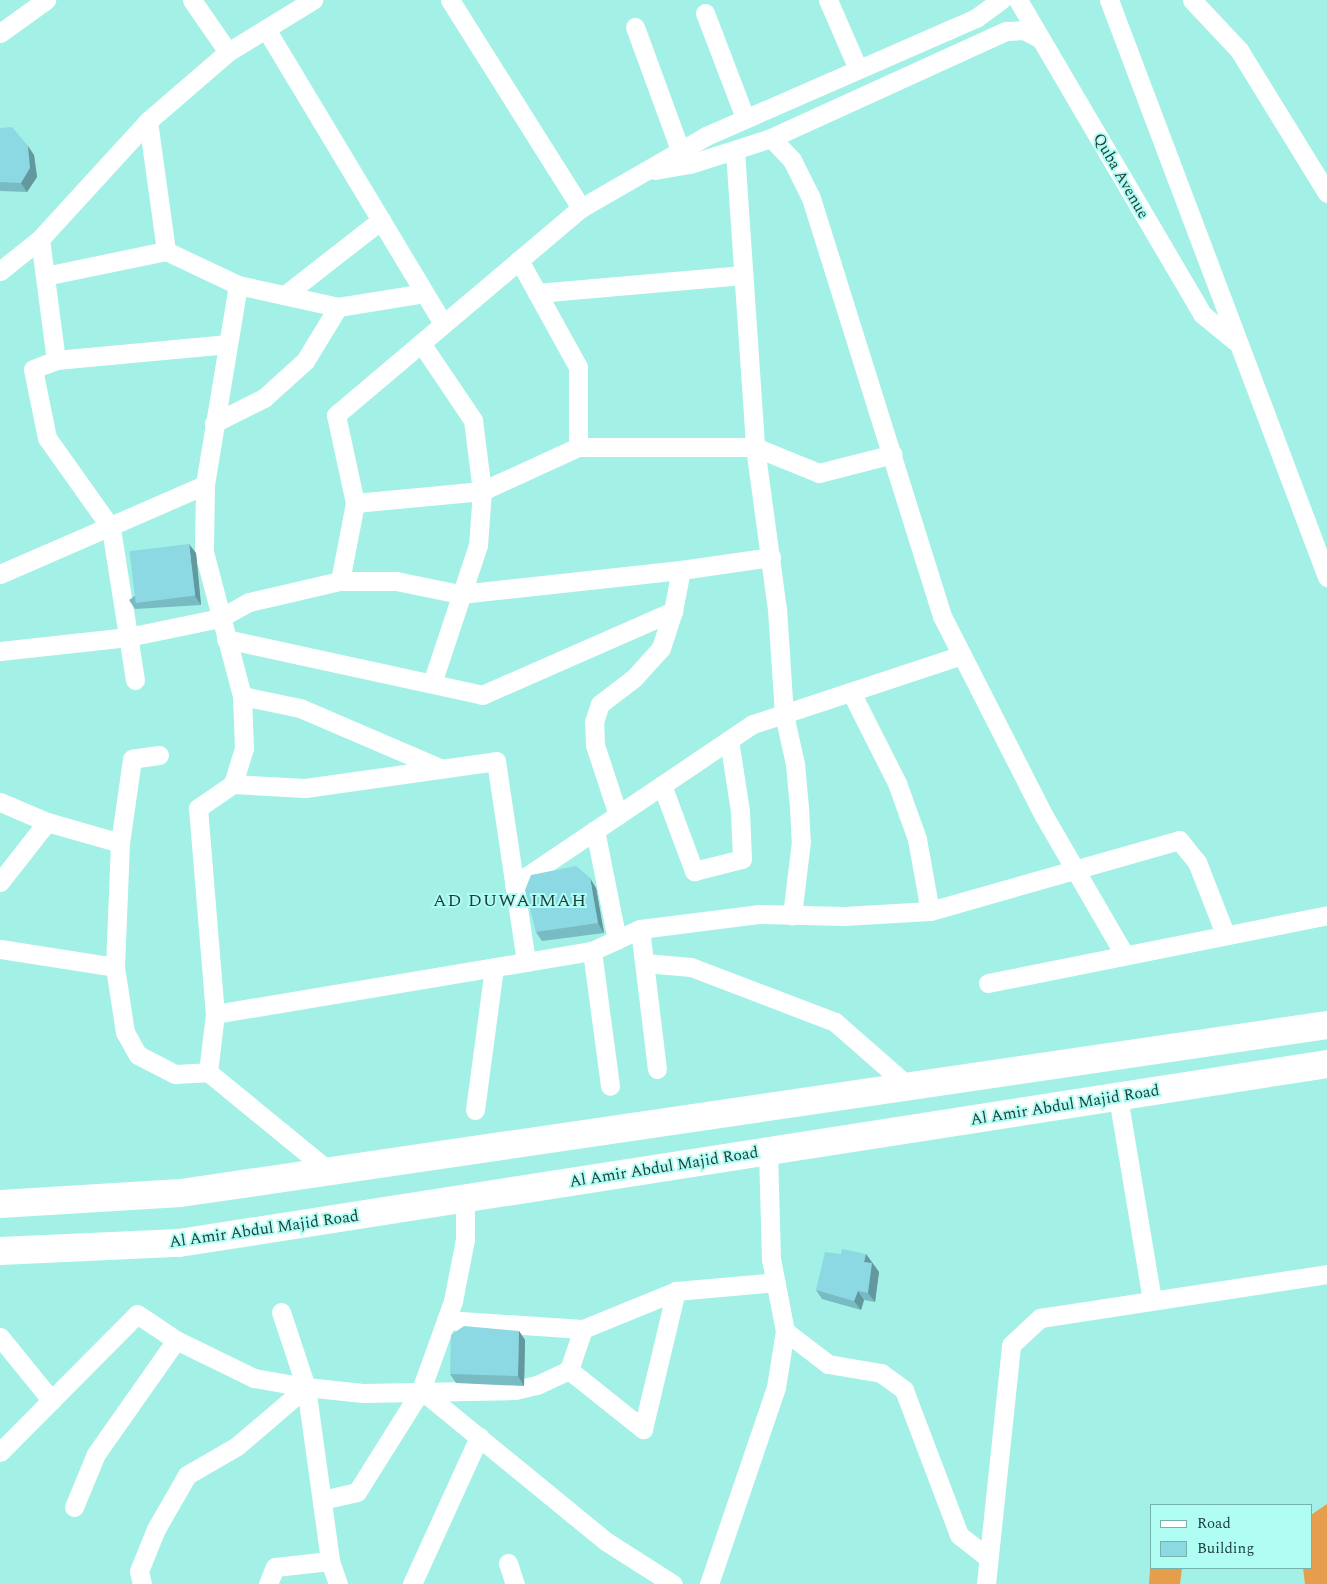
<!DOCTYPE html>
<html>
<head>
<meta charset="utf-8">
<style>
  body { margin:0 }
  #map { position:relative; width:1327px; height:1584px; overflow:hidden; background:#a3f0e6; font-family:Spectral,serif }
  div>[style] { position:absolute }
  .green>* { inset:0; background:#e69d4c }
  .street>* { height:19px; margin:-9.5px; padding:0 9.5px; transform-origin:9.5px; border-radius:9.5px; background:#fff }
  .secondary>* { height:28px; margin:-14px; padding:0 14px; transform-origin:14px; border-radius:14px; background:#fff }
  .wall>* { inset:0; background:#79bbc3 }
  .shaded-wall>* { inset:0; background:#63989f }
  .building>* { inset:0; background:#8dd9e3; transform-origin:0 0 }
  span { translate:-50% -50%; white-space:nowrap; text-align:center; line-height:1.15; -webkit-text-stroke:4px #b0fdf4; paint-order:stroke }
  .street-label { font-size:16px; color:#1e3e3a }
  .neighbourhood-label { font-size:18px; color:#1e3e3a; letter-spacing:1px }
  .legend { position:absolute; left:1150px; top:1504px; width:162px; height:65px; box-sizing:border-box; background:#b0fdf4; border:1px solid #76b1aa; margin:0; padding:6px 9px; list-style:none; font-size:15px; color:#1e3e3a }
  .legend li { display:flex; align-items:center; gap:10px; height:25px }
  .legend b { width:25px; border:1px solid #76b1aa }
</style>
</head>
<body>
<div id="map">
  <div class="green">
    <i style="clip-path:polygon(1327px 1504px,1327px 1584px,1305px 1584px,1303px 1568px,1311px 1568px,1311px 1515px)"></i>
    <i style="clip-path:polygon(1151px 1554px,1151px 1568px,1182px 1568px,1180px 1584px,1149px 1584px)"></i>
  </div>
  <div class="street">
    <i style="left:192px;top:0;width:63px;rotate:55.3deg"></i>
    <i style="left:450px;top:0;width:246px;rotate:57.8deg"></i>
    <i style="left:828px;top:0;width:75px;rotate:66.5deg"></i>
    <i style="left:1018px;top:0;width:364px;rotate:59.6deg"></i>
    <i style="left:1202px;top:314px;width:43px;rotate:39.3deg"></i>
    <i style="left:1109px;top:0;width:617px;rotate:69.3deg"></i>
    <i style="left:1192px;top:0;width:69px;rotate:46.8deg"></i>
    <i style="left:1239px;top:50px;width:168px;rotate:58.4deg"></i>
    <i style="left:705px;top:13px;width:112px;rotate:69.1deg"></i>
    <i style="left:635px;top:27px;width:131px;rotate:69.9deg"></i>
    <i style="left:266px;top:29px;width:344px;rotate:59deg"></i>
    <i style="left:0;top:33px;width:57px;rotate:-35.7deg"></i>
    <i style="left:148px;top:121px;width:131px;rotate:82.1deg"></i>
    <i style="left:771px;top:138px;width:30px;rotate:46deg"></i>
    <i style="left:792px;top:160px;width:42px;rotate:63.4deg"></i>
    <i style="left:811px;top:198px;width:438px;rotate:72.6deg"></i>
    <i style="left:942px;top:616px;width:225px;rotate:63deg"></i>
    <i style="left:1044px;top:816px;width:160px;rotate:59.9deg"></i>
    <i style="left:735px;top:151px;width:297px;rotate:86.1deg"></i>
    <i style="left:755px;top:447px;width:163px;rotate:82.3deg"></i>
    <i style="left:777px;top:609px;width:105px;rotate:86.2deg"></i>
    <i style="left:784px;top:714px;width:51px;rotate:77.6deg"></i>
    <i style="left:795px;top:764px;width:43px;rotate:84.7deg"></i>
    <i style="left:799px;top:807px;width:34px;rotate:87deg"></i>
    <i style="left:801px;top:841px;width:75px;rotate:96.9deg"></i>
    <i style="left:655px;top:170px;width:36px;rotate:-10deg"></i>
    <i style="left:690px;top:164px;width:85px;rotate:-17.8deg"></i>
    <i style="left:771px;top:138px;width:258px;rotate:-24.5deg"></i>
    <i style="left:1006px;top:31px;width:18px;rotate:-3deg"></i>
    <i style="left:1024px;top:30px;width:19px;rotate:28deg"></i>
    <i style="left:40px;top:239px;width:122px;rotate:82.5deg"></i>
    <i style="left:519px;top:260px;width:122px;rotate:61.1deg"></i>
    <i style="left:578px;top:367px;width:80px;rotate:90deg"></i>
    <i style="left:0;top:271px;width:51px;rotate:-38.7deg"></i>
    <i style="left:40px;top:239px;width:160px;rotate:-47.5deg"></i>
    <i style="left:148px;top:121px;width:106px;rotate:-40.8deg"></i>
    <i style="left:228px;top:52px;width:100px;rotate:-31.5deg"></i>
    <i style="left:45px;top:276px;width:124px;rotate:-11.7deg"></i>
    <i style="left:166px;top:251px;width:80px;rotate:25.3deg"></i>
    <i style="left:238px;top:285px;width:102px;rotate:12.4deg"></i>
    <i style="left:338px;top:307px;width:87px;rotate:-9.2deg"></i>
    <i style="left:238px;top:285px;width:203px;rotate:99.4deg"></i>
    <i style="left:205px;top:485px;width:67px;rotate:90.9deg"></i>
    <i style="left:204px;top:552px;width:149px;rotate:75.2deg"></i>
    <i style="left:242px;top:696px;width:52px;rotate:87.8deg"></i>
    <i style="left:244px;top:748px;width:38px;rotate:107deg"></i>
    <i style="left:233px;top:784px;width:42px;rotate:145.6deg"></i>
    <i style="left:198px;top:808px;width:207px;rotate:85.3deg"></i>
    <i style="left:215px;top:1014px;width:58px;rotate:96.9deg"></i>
    <i style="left:208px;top:1072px;width:158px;rotate:39.3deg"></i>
    <i style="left:537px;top:293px;width:207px;rotate:-5deg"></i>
    <i style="left:285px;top:295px;width:122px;rotate:-38deg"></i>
    <i style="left:421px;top:343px;width:93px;rotate:56deg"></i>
    <i style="left:473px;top:420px;width:72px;rotate:82.8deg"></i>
    <i style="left:482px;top:491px;width:54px;rotate:94.2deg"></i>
    <i style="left:478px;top:545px;width:145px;rotate:108.4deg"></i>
    <i style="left:214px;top:423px;width:56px;rotate:-26.6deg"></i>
    <i style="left:264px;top:398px;width:55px;rotate:-42.1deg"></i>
    <i style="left:305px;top:361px;width:63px;rotate:-58.6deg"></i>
    <i style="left:355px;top:503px;width:128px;rotate:-5.4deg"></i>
    <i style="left:482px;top:491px;width:106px;rotate:-24.6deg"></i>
    <i style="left:578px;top:447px;width:177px"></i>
    <i style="left:755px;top:447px;width:69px;rotate:22.1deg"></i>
    <i style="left:819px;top:473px;width:76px;rotate:-14.4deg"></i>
    <i style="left:0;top:574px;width:223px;rotate:-23.5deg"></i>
    <i style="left:340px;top:581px;width:79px;rotate:-79.1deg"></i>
    <i style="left:355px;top:503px;width:90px;rotate:-102.2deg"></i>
    <i style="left:336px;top:415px;width:321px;rotate:-40.2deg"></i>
    <i style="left:581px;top:208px;width:144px;rotate:-29.9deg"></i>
    <i style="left:706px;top:136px;width:295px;rotate:-23.6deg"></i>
    <i style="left:976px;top:18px;width:31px;rotate:-36deg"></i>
    <i style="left:226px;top:639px;width:262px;rotate:12.3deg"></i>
    <i style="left:482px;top:695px;width:209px;rotate:-23.7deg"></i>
    <i style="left:673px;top:611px;width:42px;rotate:-79deg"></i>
    <i style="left:0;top:651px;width:129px;rotate:-6.2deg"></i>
    <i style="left:128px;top:637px;width:94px;rotate:-11.7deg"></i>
    <i style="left:220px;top:618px;width:33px;rotate:-29deg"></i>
    <i style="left:249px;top:602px;width:93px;rotate:-13deg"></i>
    <i style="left:340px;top:581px;width:56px"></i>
    <i style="left:396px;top:581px;width:65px;rotate:11.5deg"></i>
    <i style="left:460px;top:594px;width:222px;rotate:-6.2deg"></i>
    <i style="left:681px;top:570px;width:91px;rotate:-8.2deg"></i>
    <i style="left:135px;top:680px;width:154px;rotate:-99deg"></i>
    <i style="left:111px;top:528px;width:110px;rotate:-125.4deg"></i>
    <i style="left:47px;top:438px;width:70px;rotate:-101.5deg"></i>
    <i style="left:33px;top:369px;width:25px;rotate:-21deg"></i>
    <i style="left:56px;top:360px;width:173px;rotate:-5.3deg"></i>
    <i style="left:851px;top:692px;width:102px;rotate:63.2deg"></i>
    <i style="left:897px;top:783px;width:59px;rotate:70.3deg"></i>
    <i style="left:917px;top:839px;width:73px;rotate:79.8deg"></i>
    <i style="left:242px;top:696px;width:59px;rotate:11.7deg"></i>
    <i style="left:300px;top:708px;width:152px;rotate:23.2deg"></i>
    <i style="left:159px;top:755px;width:27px;rotate:172deg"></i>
    <i style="left:132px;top:759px;width:85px;rotate:98.1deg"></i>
    <i style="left:120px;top:843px;width:124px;rotate:92.3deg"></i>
    <i style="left:115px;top:967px;width:66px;rotate:81.3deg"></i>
    <i style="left:125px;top:1032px;width:26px;rotate:61deg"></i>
    <i style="left:138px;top:1055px;width:42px;rotate:27.2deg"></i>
    <i style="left:175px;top:1074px;width:33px;rotate:-3deg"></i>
    <i style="left:233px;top:784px;width:72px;rotate:3.2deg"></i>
    <i style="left:305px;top:788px;width:193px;rotate:-8deg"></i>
    <i style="left:496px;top:761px;width:203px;rotate:81.5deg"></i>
    <i style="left:662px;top:785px;width:92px;rotate:69.6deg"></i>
    <i style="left:694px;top:871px;width:49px;rotate:-14deg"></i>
    <i style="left:742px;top:859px;width:48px;rotate:-92.4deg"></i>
    <i style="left:740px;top:811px;width:72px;rotate:-98.8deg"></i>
    <i style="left:0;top:802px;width:51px;rotate:23.1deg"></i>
    <i style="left:47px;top:822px;width:76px;rotate:16deg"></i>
    <i style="left:618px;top:815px;width:74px;rotate:-108.2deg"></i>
    <i style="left:595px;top:745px;width:23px;rotate:-92deg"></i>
    <i style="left:594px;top:722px;width:19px;rotate:-72deg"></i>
    <i style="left:600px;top:704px;width:43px;rotate:-37.4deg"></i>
    <i style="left:634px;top:678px;width:40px;rotate:-48deg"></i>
    <i style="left:661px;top:648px;width:39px;rotate:-72deg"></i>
    <i style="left:595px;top:830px;width:112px;rotate:78.7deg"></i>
    <i style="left:0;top:882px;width:76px;rotate:-51.9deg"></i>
    <i style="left:514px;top:885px;width:288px;rotate:-34deg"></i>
    <i style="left:753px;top:724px;width:220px;rotate:-18.3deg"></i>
    <i style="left:640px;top:929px;width:141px;rotate:83.1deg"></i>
    <i style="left:0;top:949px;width:116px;rotate:8.9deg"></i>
    <i style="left:592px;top:951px;width:136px;rotate:82.4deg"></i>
    <i style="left:645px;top:963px;width:46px;rotate:5deg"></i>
    <i style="left:691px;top:967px;width:154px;rotate:20.9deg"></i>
    <i style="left:835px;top:1022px;width:98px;rotate:41.3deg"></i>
    <i style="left:988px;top:983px;width:346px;rotate:-11.3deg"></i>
    <i style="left:215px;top:1014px;width:382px;rotate:-9.5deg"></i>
    <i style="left:592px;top:951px;width:53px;rotate:-24.6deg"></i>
    <i style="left:640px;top:929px;width:119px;rotate:-7.2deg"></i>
    <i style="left:758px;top:914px;width:86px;rotate:1.3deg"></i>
    <i style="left:844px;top:916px;width:86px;rotate:-3.3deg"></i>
    <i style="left:930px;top:911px;width:259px;rotate:-15.9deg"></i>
    <i style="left:1179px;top:840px;width:28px;rotate:51deg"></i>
    <i style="left:1197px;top:862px;width:77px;rotate:68.7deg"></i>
    <i style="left:1118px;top:1097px;width:206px;rotate:80.5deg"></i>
    <i style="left:475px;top:1110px;width:144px;rotate:-82.4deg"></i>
    <i style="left:281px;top:1312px;width:79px;rotate:71.6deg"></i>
    <i style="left:306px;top:1387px;width:176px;rotate:82.1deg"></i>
    <i style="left:330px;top:1561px;width:24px;rotate:71deg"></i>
    <i style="left:446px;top:1320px;width:137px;rotate:3.8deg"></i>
    <i style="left:583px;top:1329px;width:100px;rotate:-22.2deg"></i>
    <i style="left:676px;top:1291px;width:100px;rotate:-5.1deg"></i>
    <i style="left:583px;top:1329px;width:43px;rotate:108.9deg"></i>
    <i style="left:569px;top:1370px;width:95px;rotate:38.6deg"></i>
    <i style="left:643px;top:1429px;width:142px;rotate:-76.6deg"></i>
    <i style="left:785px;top:1331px;width:54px;rotate:37.5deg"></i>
    <i style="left:828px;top:1364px;width:54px;rotate:9.6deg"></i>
    <i style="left:881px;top:1373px;width:29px;rotate:36deg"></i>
    <i style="left:904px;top:1390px;width:155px;rotate:69.2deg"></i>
    <i style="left:959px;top:1535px;width:37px;rotate:38deg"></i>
    <i style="left:0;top:1337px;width:82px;rotate:50.9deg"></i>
    <i style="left:421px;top:1390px;width:240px;rotate:39.3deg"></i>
    <i style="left:607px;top:1542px;width:78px;rotate:32.5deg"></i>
    <i style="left:0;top:1452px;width:194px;rotate:-45.2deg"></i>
    <i style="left:137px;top:1314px;width:47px;rotate:33.7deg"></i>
    <i style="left:176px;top:1340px;width:87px;rotate:26deg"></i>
    <i style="left:254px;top:1378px;width:53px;rotate:9.8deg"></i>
    <i style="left:306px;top:1387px;width:57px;rotate:6deg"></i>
    <i style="left:363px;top:1393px;width:152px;rotate:-1.1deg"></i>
    <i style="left:515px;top:1390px;width:23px;rotate:-13deg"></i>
    <i style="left:537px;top:1385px;width:35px;rotate:-25deg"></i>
    <i style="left:322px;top:1500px;width:36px;rotate:-13deg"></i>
    <i style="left:357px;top:1492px;width:120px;rotate:-57.9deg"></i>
    <i style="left:421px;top:1390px;width:95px;rotate:-70.2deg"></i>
    <i style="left:453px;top:1301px;width:63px;rotate:-79deg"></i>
    <i style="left:465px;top:1239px;width:40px;rotate:-90deg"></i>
    <i style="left:74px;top:1507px;width:57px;rotate:-67.5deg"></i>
    <i style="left:96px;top:1454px;width:139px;rotate:-54.9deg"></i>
    <i style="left:508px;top:1563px;width:22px;rotate:72deg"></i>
    <i style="left:142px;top:1584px;width:13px;rotate:-103deg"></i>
    <i style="left:139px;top:1571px;width:45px;rotate:-68deg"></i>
    <i style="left:156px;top:1529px;width:62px;rotate:-60.1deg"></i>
    <i style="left:187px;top:1475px;width:58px;rotate:-30.1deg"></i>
    <i style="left:237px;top:1446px;width:91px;rotate:-40.5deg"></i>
    <i style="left:268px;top:1584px;width:18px;rotate:-68deg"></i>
    <i style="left:275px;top:1567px;width:55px;rotate:-6.2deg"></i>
    <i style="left:412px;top:1584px;width:162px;rotate:-65.5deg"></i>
    <i style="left:709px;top:1584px;width:208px;rotate:-71.2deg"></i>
    <i style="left:776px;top:1387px;width:57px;rotate:-80.9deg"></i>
    <i style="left:785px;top:1331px;width:73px;rotate:-101deg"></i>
    <i style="left:771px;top:1259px;width:108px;rotate:-91.6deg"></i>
    <i style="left:986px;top:1584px;width:240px;rotate:-84deg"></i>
    <i style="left:1011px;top:1345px;width:40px;rotate:-43deg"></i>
    <i style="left:1040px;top:1318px;width:290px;rotate:-8.7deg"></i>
  </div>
  <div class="secondary">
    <i style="left:0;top:1204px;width:181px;rotate:-3.5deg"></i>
    <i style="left:181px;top:1193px;width:1158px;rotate:-8.34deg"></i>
    <i style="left:0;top:1251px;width:179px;rotate:-2.6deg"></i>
    <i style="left:179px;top:1243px;width:1162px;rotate:-8.86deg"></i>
  </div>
  <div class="wall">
    <i style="clip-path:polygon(0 128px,34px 155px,37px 177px,27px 192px,0 191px)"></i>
    <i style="clip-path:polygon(196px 553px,201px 605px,135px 609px,129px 600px)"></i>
    <i style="clip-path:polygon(596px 888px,604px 933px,542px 941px,536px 932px)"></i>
    <i style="clip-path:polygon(841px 1254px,866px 1254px,879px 1272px,875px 1302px,864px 1300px,861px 1310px,822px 1299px,816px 1290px)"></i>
    <i style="clip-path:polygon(519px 1331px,525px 1340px,524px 1386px,456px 1383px,450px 1374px)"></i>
  </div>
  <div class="shaded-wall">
    <i style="clip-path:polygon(28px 146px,34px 155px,37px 177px,27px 192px,21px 183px)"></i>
    <i style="clip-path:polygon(189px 544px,196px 553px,201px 605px,195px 596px)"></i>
    <i style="clip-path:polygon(590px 878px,596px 888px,604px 933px,598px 923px)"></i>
    <i style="clip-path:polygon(866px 1254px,879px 1272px,875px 1302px,868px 1293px,864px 1262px)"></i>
    <i style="clip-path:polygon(858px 1291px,864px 1300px,861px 1310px,854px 1301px)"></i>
    <i style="clip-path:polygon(519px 1331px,525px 1340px,524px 1386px,518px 1376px)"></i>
  </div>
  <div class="building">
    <i style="clip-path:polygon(12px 127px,28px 146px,30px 168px,21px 183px,0 182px,0 128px)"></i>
    <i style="left:189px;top:544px;width:52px;height:60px;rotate:83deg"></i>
    <i style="clip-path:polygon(576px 866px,590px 878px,598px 923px,536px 932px,525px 890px,531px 875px)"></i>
    <i style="clip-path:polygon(842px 1249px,866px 1254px,864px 1262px,872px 1263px,868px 1293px,858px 1291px,854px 1301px,816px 1290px,825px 1252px,841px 1254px)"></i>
    <i style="clip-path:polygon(464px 1326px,519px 1331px,518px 1376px,450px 1374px,451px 1335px)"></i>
  </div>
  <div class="street-label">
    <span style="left:1121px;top:176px;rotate:60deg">Quba Avenue</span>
    <span style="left:1065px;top:1105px;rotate:-9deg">Al Amir Abdul Majid Road</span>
    <span style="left:664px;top:1167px;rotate:-9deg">Al Amir Abdul Majid Road</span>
    <span style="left:264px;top:1229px;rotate:-8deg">Al Amir Abdul Majid Road</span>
  </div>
  <div class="neighbourhood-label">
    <span style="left:510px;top:901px">AD DUWAIMAH</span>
  </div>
  <ul class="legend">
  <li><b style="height:6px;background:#fff"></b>Road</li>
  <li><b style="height:14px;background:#8dd9e3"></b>Building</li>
  </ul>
</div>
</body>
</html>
